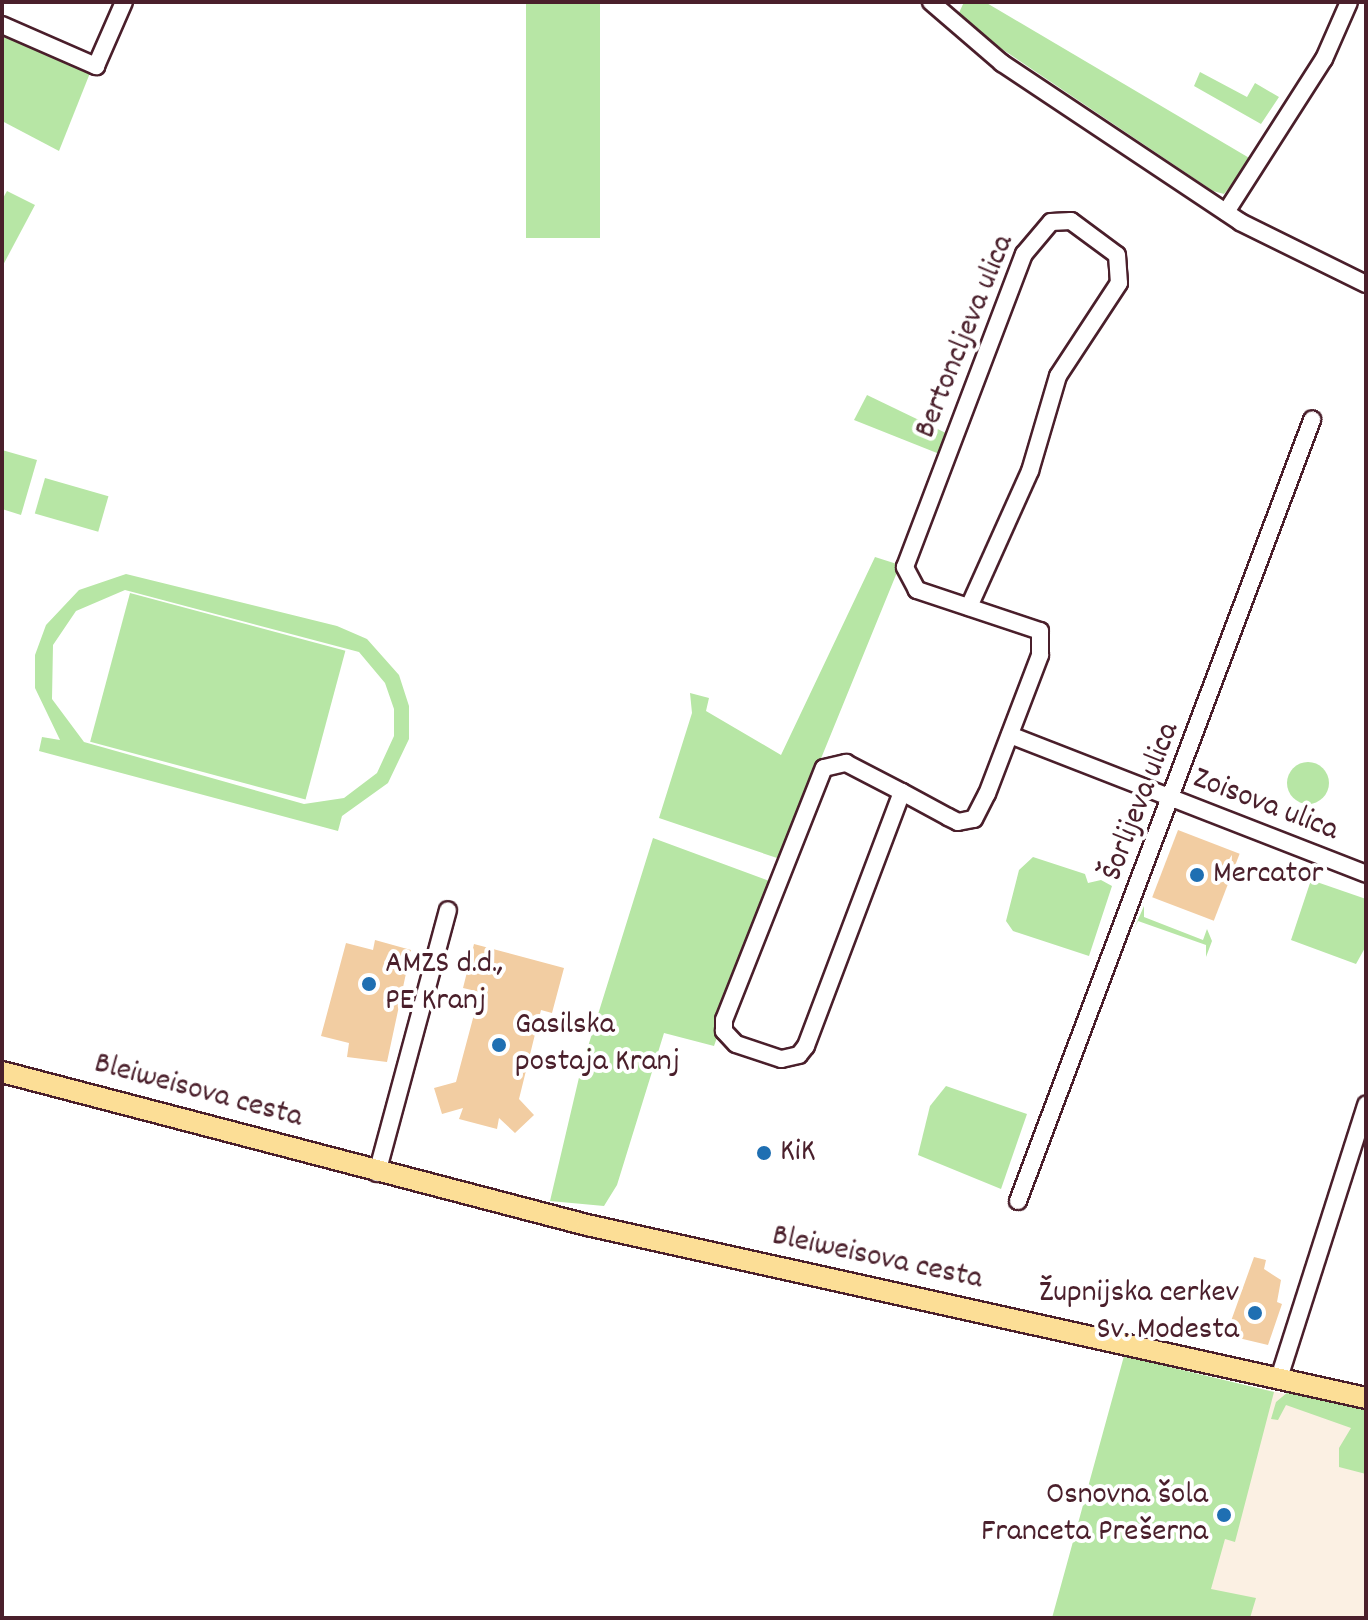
<!DOCTYPE html>
<html>
<head>
<meta charset="utf-8">
<style>
  body { margin:0 }
  #map { position:relative; width:1368px; height:1620px; overflow:hidden; background:#fff; font-family:Dekko,sans-serif }
  div>[style] { position:absolute }
  .built>* { inset:0; background:#fbf0e3 }
  .green>* { inset:0; background:#b7e6a5; transform-origin:0 0 }
  .round { border-radius:50% }
  .building>* { inset:0; background:#f2cda2; transform-origin:0 0 }
  .roads { filter:drop-shadow(2px 0 #4a1f2b) drop-shadow(-2px 0 #4a1f2b) drop-shadow(0 2px #4a1f2b) drop-shadow(0 -2px #4a1f2b) }
  .minor>* { height:16px; margin:-8px; padding:0 8px; transform-origin:8px; border-radius:8px; background:#fff }
  .major>* { height:20px; margin:-10px; padding:0 10px; transform-origin:10px; border-radius:10px; background:#fcde96 }
  .dots>* { width:22px; height:22px; translate:-50% -50%; box-sizing:border-box; border:4px solid #fff; border-radius:50% }
  span { translate:-50% -50%; white-space:nowrap; text-align:center; line-height:1.15; -webkit-text-stroke:8px #fff; paint-order:stroke }
  .street-label { font-size:32px; color:#4a1f2b }
  .poi-label { font-size:32px; color:#4a1f2b }
  .left { translate:0 -50%; text-align:left }
  .right { translate:-100% -50%; text-align:right }
  .frame { position:absolute; inset:0; border:4px solid #4a1f2b; pointer-events:none }
</style>
</head>
<body>
<div id="map">
  <div class="built">
    <i style="clip-path:polygon(1125px 1360px,1366px 1411px,1366px 1618px,1055px 1618px)"></i>
  </div>
  <div class="green">
    <i style="left:526px;top:2px;width:74px;height:236px"></i>
    <i style="clip-path:polygon(964px 2px,985px 2px,1251px 159px,1224px 194px,1213px 191px,987px 39px,958px 15px)"></i>
    <i style="clip-path:polygon(2px 30px,90px 73px,59px 151px,2px 121px)"></i>
    <i style="clip-path:polygon(1200px 72px,1247px 97px,1255px 83px,1279px 97px,1261px 124px,1194px 86px)"></i>
    <i style="clip-path:polygon(7px 191px,35px 205px,2px 267px,2px 200px)"></i>
    <i style="clip-path:polygon(867px 395px,950px 435px,942px 455px,854px 420px)"></i>
    <i style="clip-path:polygon(2px 450px,37px 460px,21px 515px,2px 509px)"></i>
    <i style="left:45px;top:478px;width:66px;height:37px;rotate:16deg"></i>
    <i style="clip-path:polygon(875px 557px,900px 565px,780px 859px,659px 818px,692px 713px,690px 693px,709px 698px,706px 711px,781px 755px)"></i>
    <i style="clip-path:polygon(evenodd,126px 574px,337px 626px,367px 639px,399px 675px,409px 706px,409px 739px,388px 783px,342px 816px,338px 831px,39px 751px,42px 737px,60px 740px,35px 688px,35px 655px,46px 625px,79px 590px,126px 574px,125px 590px,359px 652px,385px 683px,394px 709px,394px 736px,377px 773px,344px 798px,304px 804px,84px 742px,52px 699px,53px 645px,76px 611px,125px 590px)"></i>
    <i style="left:130px;top:593px;width:223px;height:154px;rotate:15deg"></i>
    <i class="round" style="left:1287px;top:762px;width:42px;height:42px"></i>
    <i style="clip-path:polygon(653px 838px,772px 882px,714px 1046px,664px 1033px,617px 1185px,604px 1206px,550px 1201px,581px 1069px)"></i>
    <i style="clip-path:polygon(1033px 857px,1085px 874px,1088px 883px,1101px 880px,1112px 886px,1089px 956px,1013px 931px,1006px 921px,1019px 870px)"></i>
    <i style="clip-path:polygon(1311px 880px,1366px 899px,1366px 946px,1356px 964px,1291px 940px)"></i>
    <i style="clip-path:polygon(1144px 906px,1144px 917px,1203px 940px,1207px 929px,1212px 941px,1206px 957px,1206px 945px,1138px 921px,1133px 931px)"></i>
    <i style="clip-path:polygon(946px 1086px,1027px 1114px,1001px 1189px,918px 1155px,930px 1106px)"></i>
    <i style="clip-path:polygon(1124px 1356px,1274px 1392px,1235px 1542px,1225px 1539px,1211px 1589px,1256px 1598px,1250px 1618px,1052px 1618px)"></i>
    <i style="clip-path:polygon(1288px 1392px,1366px 1410px,1366px 1474px,1339px 1467px,1339px 1448px,1351px 1428px,1286px 1405px,1278px 1420px,1271px 1419px,1276px 1402px)"></i>
  </div>
  <div class="building">
    <i style="left:1178px;top:830px;width:66px;height:72px;rotate:21deg"></i>
    <i style="clip-path:polygon(375px 940px,411px 950px,387px 1062px,347px 1057px,349px 1043px,321px 1036px,346px 943px,373px 950px)"></i>
    <i style="clip-path:polygon(474px 944px,564px 968px,552px 1013px,541px 1010px,519px 1099px,534px 1115px,515px 1133px,499px 1118px,497px 1129px,459px 1119px,463px 1108px,442px 1114px,434px 1088px,456px 1082px,480px 992px,463px 988px)"></i>
    <i style="clip-path:polygon(1254px 1257px,1266px 1260px,1264px 1269px,1281px 1280px,1277px 1302px,1282px 1304px,1268px 1345px,1226px 1335px)"></i>
  </div>
  <div class="roads">
    <div class="minor">
      <i style="left:931px;top:2px;width:94px;rotate:40.7deg"></i>
      <i style="left:1002px;top:63px;width:286px;rotate:33.7deg"></i>
      <i style="left:1240px;top:222px;width:140px;rotate:26.2deg"></i>
      <i style="left:2px;top:25px;width:103px;rotate:23.6deg"></i>
      <i style="left:96px;top:66px;width:70px;rotate:-66.4deg"></i>
      <i style="left:1226px;top:212px;width:182px;rotate:-57.4deg"></i>
      <i style="left:1324px;top:59px;width:62px;rotate:-66.3deg"></i>
      <i style="left:1010px;top:735px;width:382px;rotate:21.3deg"></i>
      <i style="left:902px;top:792px;width:272px;rotate:110.7deg"></i>
      <i style="left:806px;top:1046px;width:11px;rotate:128deg"></i>
      <i style="left:799px;top:1055px;width:18px;rotate:167deg"></i>
      <i style="left:781px;top:1059px;width:47px;rotate:-161.6deg"></i>
      <i style="left:736px;top:1044px;width:18px;rotate:-133deg"></i>
      <i style="left:724px;top:1031px;width:11px;rotate:-90deg"></i>
      <i style="left:724px;top:1020px;width:271px;rotate:-68.4deg"></i>
      <i style="left:824px;top:768px;width:23px;rotate:-13deg"></i>
      <i style="left:846px;top:763px;width:63px;rotate:27.4deg"></i>
      <i style="left:902px;top:792px;width:52px;rotate:28.5deg"></i>
      <i style="left:948px;top:817px;width:11px;rotate:27deg"></i>
      <i style="left:958px;top:822px;width:16px;rotate:-11deg"></i>
      <i style="left:974px;top:819px;width:28px;rotate:-63deg"></i>
      <i style="left:987px;top:794px;width:149px;rotate:-69.1deg"></i>
      <i style="left:1040px;top:655px;width:24px;rotate:-90deg"></i>
      <i style="left:1040px;top:631px;width:130px;rotate:-161.6deg"></i>
      <i style="left:917px;top:590px;width:26px;rotate:-118deg"></i>
      <i style="left:905px;top:567px;width:335px;rotate:-69.2deg"></i>
      <i style="left:1024px;top:254px;width:42px;rotate:-49.8deg"></i>
      <i style="left:1051px;top:222px;width:20px;rotate:-3deg"></i>
      <i style="left:1071px;top:221px;width:57px;rotate:36.5deg"></i>
      <i style="left:1117px;top:255px;width:28px;rotate:86deg"></i>
      <i style="left:1119px;top:283px;width:111px;rotate:123.3deg"></i>
      <i style="left:1058px;top:376px;width:99px;rotate:106.4deg"></i>
      <i style="left:1030px;top:471px;width:149px;rotate:114.2deg"></i>
      <i style="left:377px;top:1173px;width:272px;rotate:-74.9deg"></i>
      <i style="left:1018px;top:1201px;width:835px;rotate:-69.37deg"></i>
      <i style="left:1279px;top:1378px;width:287px;rotate:-72.3deg"></i>
    </div>
    <div class="major">
      <i style="left:2px;top:1072px;width:605px;rotate:14.66deg"></i>
      <i style="left:587px;top:1225px;width:798px;rotate:12.52deg"></i>
    </div>
  </div>
  <div class="dots">
    <i style="left:1197px;top:875px;background:#1f6fb2"></i>
    <i style="left:369px;top:984px;background:#1f6fb2"></i>
    <i style="left:499px;top:1045px;background:#1f6fb2"></i>
    <i style="left:764px;top:1153px;background:#1f6fb2"></i>
    <i style="left:1255px;top:1313px;background:#1f6fb2"></i>
    <i style="left:1224px;top:1515px;background:#1f6fb2"></i>
  </div>
  <div class="street-label">
    <span style="left:966px;top:337px;rotate:-68deg">Bertoncljeva ulica</span>
    <span style="left:1142px;top:802px;rotate:-69deg">Šorlijeva ulica</span>
    <span style="left:1265px;top:806px;rotate:21deg">Zoisova ulica</span>
    <span style="left:198px;top:1092px;rotate:15deg">Bleiweisova cesta</span>
    <span style="left:877px;top:1259px;rotate:12deg">Bleiweisova cesta</span>
  </div>
  <div class="poi-label">
    <span class="left" style="left:1213px;top:875px">Mercator</span>
    <span class="left" style="left:385px;top:984px">AMZS d.d.,<br>PE Kranj</span>
    <span class="left" style="left:515px;top:1045px">Gasilska<br>postaja Kranj</span>
    <span class="left" style="left:780px;top:1153px">KiK</span>
    <span class="right" style="left:1239px;top:1313px">Župnijska cerkev<br>Sv. Modesta</span>
    <span class="right" style="left:1208px;top:1515px">Osnovna šola<br>Franceta Prešerna</span>
  </div>
  <div class="frame"></div>
</div>
</body>
</html>
